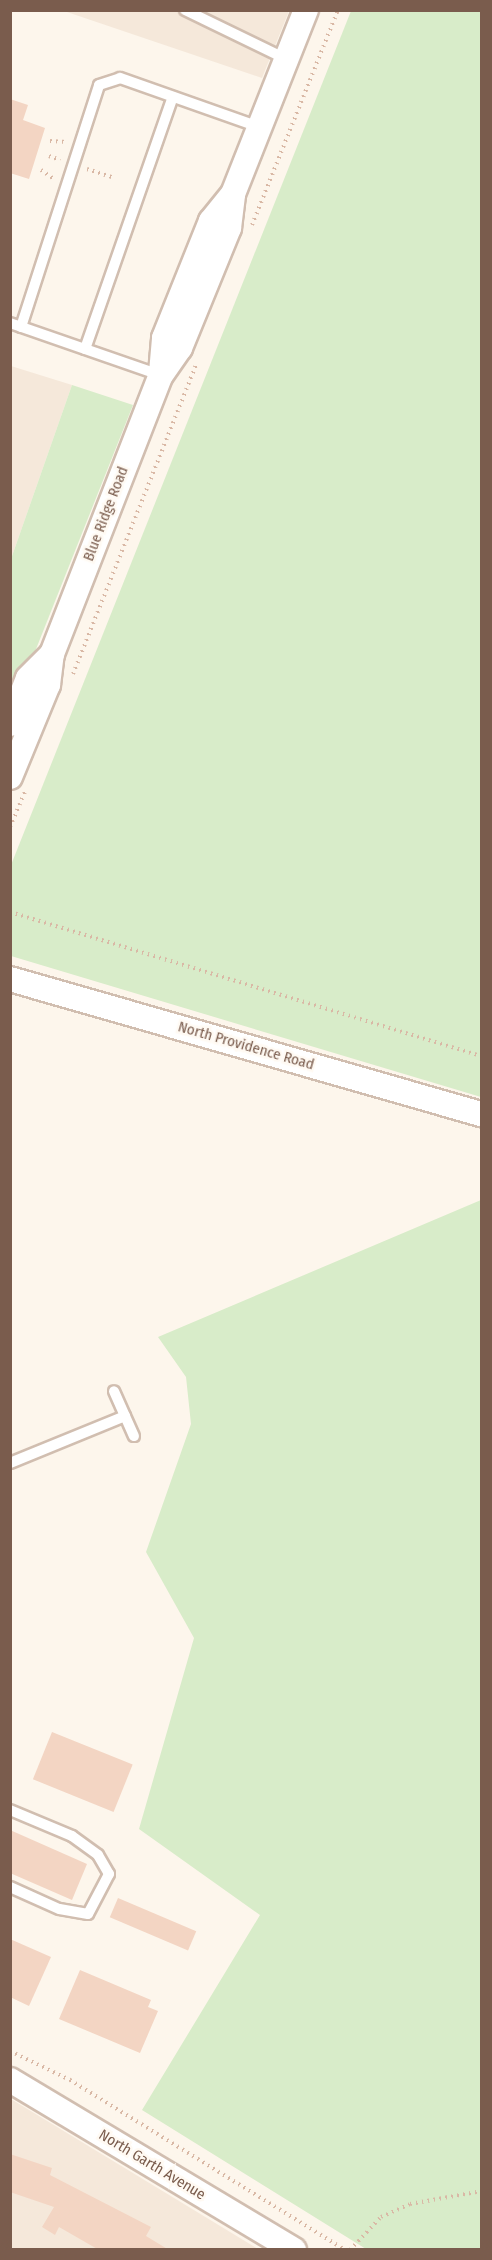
<!DOCTYPE html>
<html>
<head>
<meta charset="utf-8">
<style>
  body { margin:0 }
  #map { position:relative; width:492px; height:2260px; overflow:hidden; background:#fdf6ec; font-family:"Fira Sans Condensed",sans-serif }
  div>[style] { position:absolute }
  .residential>* { inset:0; background:#f5e8da }
  .green>* { inset:0; background:#d8ecc9 }
  .building>* { inset:0; background:#f3d5c3; transform-origin:0 0 }
  .path>* { height:4px; margin-top:-2px; transform-origin:0; background:repeating-linear-gradient(90deg,#d9b8a5 0 1.5px,transparent 0 6px) }
  .roads { filter:drop-shadow(2px 0 #d1beb0) drop-shadow(-2px 0 #d1beb0) drop-shadow(0 2px #d1beb0) drop-shadow(0 -2px #d1beb0) }
  .service>* { height:10px; margin:-5px; padding:0 5px; transform-origin:5px; border-radius:5px; background:#fff }
  .tertiary>* { height:24px; margin:-12px; padding:0 12px; transform-origin:12px; border-radius:12px; background:#fff }
  span { translate:-50% -50%; white-space:nowrap; text-align:center; line-height:1.15; -webkit-text-stroke:5px #fffaf3; paint-order:stroke }
  .street-label { font-size:15px; color:#7a5c4d }
  .frame { position:absolute; inset:0; border:12px solid #7a5c4d; pointer-events:none }
</style>
</head>
<body>
<div id="map">
  <div class="residential">
    <i style="clip-path:polygon(64px 11px,289px 11px,262px 78px)"></i>
    <i style="clip-path:polygon(11px 366px,72px 385px,11px 559px,10px 366px)"></i>
    <i style="clip-path:polygon(11px 2099px,258px 2249px,11px 2249px)"></i>
  </div>
  <div class="green">
    <i style="clip-path:polygon(351px 11px,481px 11px,481px 1097px,11px 956px,11px 865px)"></i>
    <i style="clip-path:polygon(72px 385px,133px 405px,11px 712px,11px 559px)"></i>
    <i style="clip-path:polygon(481px 1200px,481px 2249px,366px 2249px,142px 2110px,260px 1915px,139px 1829px,194px 1638px,146px 1552px,191px 1424px,186px 1377px,158px 1337px)"></i>
  </div>
  <div class="building">
    <i style="clip-path:polygon(10px 99px,28px 105px,23px 120px,45px 128px,29px 179px,10px 173px)"></i>
    <i style="left:52px;top:1732px;width:87px;height:51px;rotate:22deg"></i>
    <i style="clip-path:polygon(10px 1830px,87px 1864px,72px 1900px,10px 1873px)"></i>
    <i style="left:118px;top:1898px;width:85px;height:21px;rotate:23deg"></i>
    <i style="clip-path:polygon(10px 1939px,51px 1957px,29px 2006px,10px 1997px)"></i>
    <i style="clip-path:polygon(80px 1970px,151px 2000px,148px 2007px,158px 2011px,140px 2053px,59px 2019px)"></i>
    <i style="clip-path:polygon(10px 2154px,52px 2168px,50px 2175px,151px 2227px,146px 2236px,169px 2250px,99px 2250px,59px 2227px,55px 2235px,42px 2227px,54px 2207px,10px 2192px)"></i>
  </div>
  <div class="path">
    <i style="left:50px;top:141px;width:17px;rotate:3deg"></i>
    <i style="left:49px;top:156px;width:12px;rotate:20deg"></i>
    <i style="left:87px;top:169px;width:28px;rotate:18deg"></i>
    <i style="left:41px;top:170px;width:16px;rotate:35deg"></i>
    <i style="left:252px;top:225px;width:232px;rotate:-68.2deg"></i>
    <i style="left:73px;top:674px;width:335px;rotate:-68.3deg"></i>
    <i style="left:10px;top:827px;width:38px;rotate:-67deg"></i>
    <i style="left:10px;top:912px;width:493px;rotate:17deg"></i>
    <i style="left:10px;top:2051px;width:67px;rotate:25.8deg"></i>
    <i style="left:70px;top:2080px;width:323px;rotate:31.7deg"></i>
    <i style="left:350px;top:2250px;width:45px;rotate:-46.8deg"></i>
    <i style="left:381px;top:2217px;width:32px;rotate:-24deg"></i>
    <i style="left:410px;top:2204px;width:73px;rotate:-10.2deg"></i>
  </div>
  <div class="roads">
    <div class="service">
      <i style="left:185px;top:10px;width:112px;rotate:25.9deg"></i>
      <i style="left:10px;top:323px;width:159px;rotate:19.1deg"></i>
      <i style="left:21px;top:327px;width:254px;rotate:-72.1deg"></i>
      <i style="left:99px;top:85px;width:22px;rotate:-18deg"></i>
      <i style="left:120px;top:78px;width:147px;rotate:19.4deg"></i>
      <i style="left:85px;top:349px;width:267px;rotate:-70.8deg"></i>
      <i style="left:125px;top:1416px;width:22px;rotate:66deg"></i>
      <i style="left:10px;top:1463px;width:124px;rotate:-22.2deg"></i>
      <i style="left:125px;top:1416px;width:27px;rotate:-114deg"></i>
      <i style="left:10px;top:1810px;width:67px;rotate:22.8deg"></i>
      <i style="left:72px;top:1836px;width:32px;rotate:36deg"></i>
      <i style="left:98px;top:1855px;width:22px;rotate:60deg"></i>
      <i style="left:109px;top:1874px;width:45px;rotate:117.7deg"></i>
      <i style="left:88px;top:1914px;width:29px;rotate:-170deg"></i>
      <i style="left:59px;top:1909px;width:54px;rotate:-155.8deg"></i>
    </div>
    <div class="tertiary">
      <i style="left:161px;top:373px;width:35px;rotate:-85deg"></i>
      <i style="left:164px;top:338px;width:126px;rotate:-68.1deg"></i>
      <i style="left:211px;top:221px;width:35px;rotate:-51deg"></i>
      <i style="left:10px;top:724px;width:49px;rotate:-68.6deg"></i>
      <i style="left:28px;top:678px;width:34px;rotate:-45deg"></i>
      <i style="left:10px;top:777px;width:100px;rotate:-67.6deg"></i>
      <i style="left:48px;top:685px;width:31px;rotate:-83deg"></i>
      <i style="left:52px;top:654px;width:300px;rotate:-68.7deg"></i>
      <i style="left:161px;top:375px;width:33px;rotate:-55deg"></i>
      <i style="left:180px;top:348px;width:130px;rotate:-67.8deg"></i>
      <i style="left:229px;top:228px;width:34px;rotate:-83deg"></i>
      <i style="left:233px;top:194px;width:198px;rotate:-68.4deg"></i>
      <i style="left:10px;top:979px;width:491px;rotate:16deg"></i>
      <i style="left:10px;top:2080px;width:331px;rotate:30.9deg"></i>
    </div>
  </div>
  <div class="street-label">
    <span style="left:106px;top:514px;rotate:-69deg">Blue Ridge Road</span>
    <span style="left:246px;top:1046px;rotate:16deg">North Providence Road</span>
    <span style="left:152px;top:2165px;rotate:31deg">North Garth Avenue</span>
  </div>
  <div class="frame"></div>
</div>
</body>
</html>
